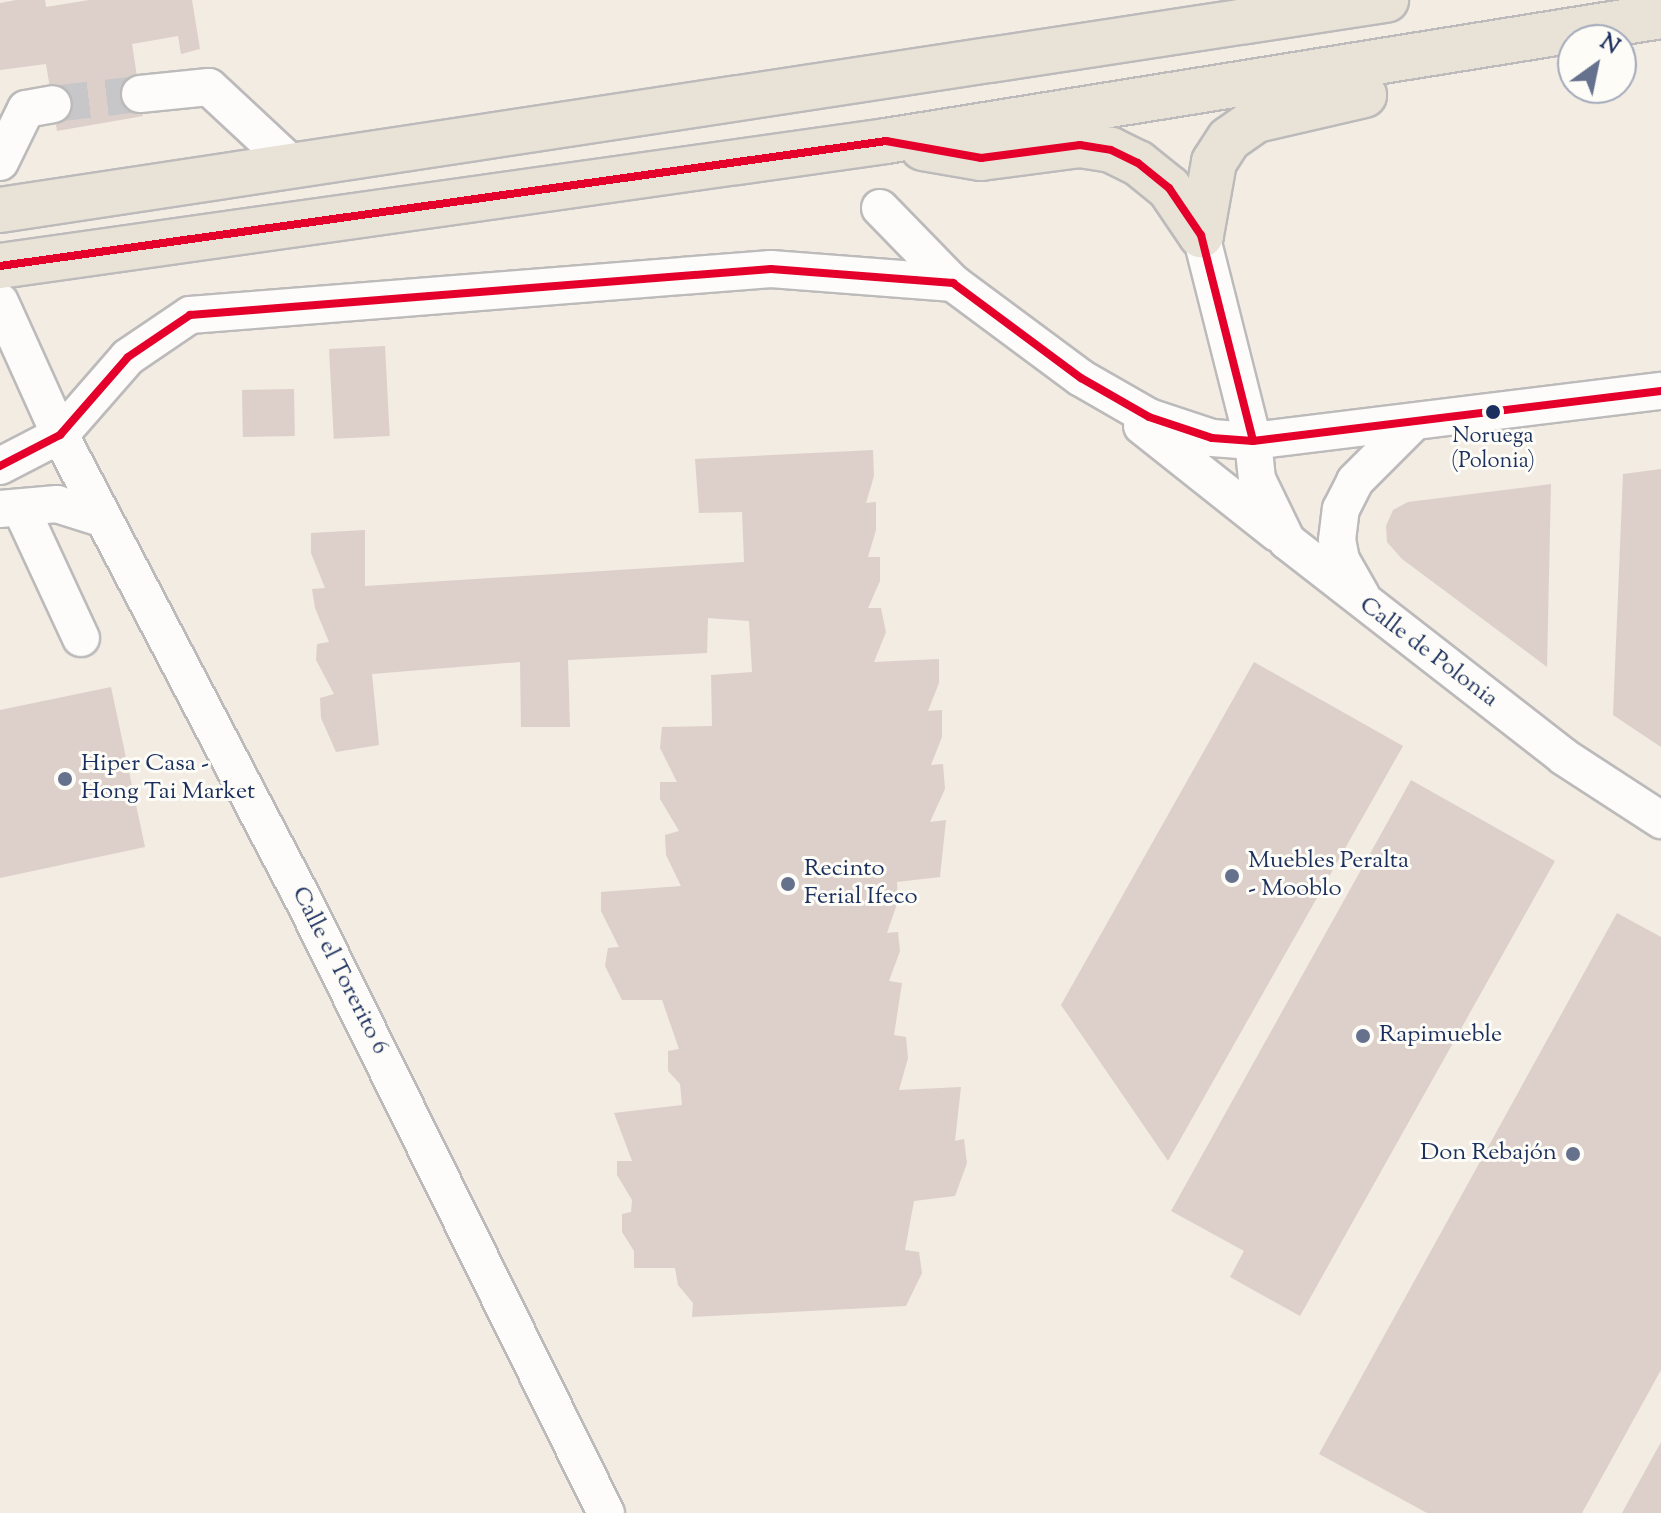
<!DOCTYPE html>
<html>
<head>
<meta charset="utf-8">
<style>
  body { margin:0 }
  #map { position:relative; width:1661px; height:1513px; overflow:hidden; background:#f2ece3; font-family:"Sorts Mill Goudy",serif }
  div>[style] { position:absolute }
  .building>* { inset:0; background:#ddd0ca; transform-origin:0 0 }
  .minor-tunnel>* { height:36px; margin-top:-18px; transform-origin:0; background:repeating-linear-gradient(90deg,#c7c6c8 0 36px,transparent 0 54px) }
  .roads { filter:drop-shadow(2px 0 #bcbaba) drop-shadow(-2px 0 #bcbaba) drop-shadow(0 2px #bcbaba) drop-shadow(0 -2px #bcbaba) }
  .minor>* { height:36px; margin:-18px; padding:0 18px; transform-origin:18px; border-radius:18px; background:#fdfcfb }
  .major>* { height:44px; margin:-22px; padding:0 22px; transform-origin:22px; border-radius:22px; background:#e9e3d7 }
  .bus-1>* { height:8px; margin:-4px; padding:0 4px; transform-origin:4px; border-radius:4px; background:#e4002b }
  .dots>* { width:22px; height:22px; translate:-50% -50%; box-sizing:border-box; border:4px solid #fdfcf7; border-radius:50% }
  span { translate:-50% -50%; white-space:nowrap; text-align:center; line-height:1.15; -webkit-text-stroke:6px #fdfcf7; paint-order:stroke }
  .bus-label { font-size:22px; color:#1b2f5e }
  .street-label { font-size:24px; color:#1b2f5e }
  .poi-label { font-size:24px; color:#1b2f5e }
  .left { translate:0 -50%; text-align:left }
  .right { translate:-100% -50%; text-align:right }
  .north { position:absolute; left:1557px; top:24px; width:80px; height:80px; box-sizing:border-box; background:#fdfcf7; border:2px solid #a3aaba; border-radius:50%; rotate:33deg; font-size:22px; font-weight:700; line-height:32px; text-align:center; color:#1b2f5e }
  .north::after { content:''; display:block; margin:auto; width:28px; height:36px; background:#66718d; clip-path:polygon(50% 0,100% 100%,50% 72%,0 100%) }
</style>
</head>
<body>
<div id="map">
  <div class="building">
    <i style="clip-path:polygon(16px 0,45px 0,46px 7px,89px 0,192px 0,200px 49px,181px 54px,178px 36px,132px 44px,143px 116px,57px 131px,46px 64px,0 70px,0 3px)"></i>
    <i style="left:385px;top:346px;width:90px;height:56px;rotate:87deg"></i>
    <i style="left:294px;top:389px;width:47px;height:52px;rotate:89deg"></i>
    <i style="clip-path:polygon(873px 450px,874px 476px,866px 503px,876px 502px,876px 530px,868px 557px,880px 557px,880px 581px,868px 608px,881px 608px,886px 632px,874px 662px,939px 659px,939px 683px,928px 711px,942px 710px,942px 737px,931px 765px,943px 764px,945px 789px,930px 822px,946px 820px,940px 877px,897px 882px,898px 901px,887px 933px,898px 932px,900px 951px,889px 981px,902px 983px,894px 1035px,906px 1037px,908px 1058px,899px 1090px,961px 1087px,955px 1141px,964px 1139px,967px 1163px,955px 1196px,914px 1201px,905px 1250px,919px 1252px,922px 1273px,906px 1306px,692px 1317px,693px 1303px,678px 1285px,675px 1268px,634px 1268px,634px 1251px,622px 1232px,622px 1214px,631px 1212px,632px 1200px,617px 1175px,617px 1161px,632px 1161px,614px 1113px,682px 1105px,680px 1084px,668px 1071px,668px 1051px,679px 1049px,662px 1000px,622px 1000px,605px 966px,608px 948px,619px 947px,601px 911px,601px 892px,681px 886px,666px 855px,665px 835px,679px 831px,660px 799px,660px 782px,677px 782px,660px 748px,662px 727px,712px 726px,711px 675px,752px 672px,749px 621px,708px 618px,707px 653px,568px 660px,570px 727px,521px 727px,520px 662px,372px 674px,379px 745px,336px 752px,321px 718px,320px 698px,334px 694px,316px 660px,317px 644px,329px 642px,315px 608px,312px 589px,325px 588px,311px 553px,311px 533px,365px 530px,365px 586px,744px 562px,742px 512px,699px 513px,695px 459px)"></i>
    <i style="clip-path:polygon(1661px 469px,1661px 747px,1613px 715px,1623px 474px)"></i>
    <i style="clip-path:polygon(1551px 484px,1547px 667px,1402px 559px,1387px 542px,1386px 526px,1393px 510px,1408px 502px)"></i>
    <i style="clip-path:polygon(1254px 662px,1403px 746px,1168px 1161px,1061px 1005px)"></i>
    <i style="clip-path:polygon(111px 687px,145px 847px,0 878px,0 710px)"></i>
    <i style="clip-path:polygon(1411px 780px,1555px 861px,1300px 1316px,1230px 1277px,1244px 1251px,1171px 1211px)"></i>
    <i style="clip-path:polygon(1617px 913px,1661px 937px,1661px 1370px,1582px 1513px,1427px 1513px,1319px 1454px)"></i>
    <i style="clip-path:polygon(1661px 1442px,1661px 1513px,1622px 1513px)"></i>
  </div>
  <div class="minor-tunnel">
    <i style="left:53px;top:104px;width:88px;rotate:-6.6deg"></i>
  </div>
  <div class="roads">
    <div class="minor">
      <i style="left:140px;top:94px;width:69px;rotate:-5.8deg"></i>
      <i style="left:209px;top:87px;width:119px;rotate:43deg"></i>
      <i style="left:0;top:162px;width:59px;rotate:-63.9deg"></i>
      <i style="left:26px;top:109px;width:27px;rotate:-10deg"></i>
      <i style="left:880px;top:208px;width:105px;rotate:45.8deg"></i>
      <i style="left:953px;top:283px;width:159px;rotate:36.6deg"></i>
      <i style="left:1081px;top:378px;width:78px;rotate:29.8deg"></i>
      <i style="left:1149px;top:417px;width:66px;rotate:18.4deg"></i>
      <i style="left:1212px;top:438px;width:41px;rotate:4.2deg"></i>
      <i style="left:1253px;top:441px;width:411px;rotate:-7deg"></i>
      <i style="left:1201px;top:235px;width:212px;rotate:75.8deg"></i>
      <i style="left:1253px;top:441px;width:38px;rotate:84deg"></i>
      <i style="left:1257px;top:479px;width:69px;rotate:64.2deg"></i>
      <i style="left:1287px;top:541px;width:351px;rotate:37.9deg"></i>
      <i style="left:1564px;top:757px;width:116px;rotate:33deg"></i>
      <i style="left:0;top:302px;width:146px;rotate:65.7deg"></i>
      <i style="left:60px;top:435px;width:528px;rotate:62.37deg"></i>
      <i style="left:305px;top:903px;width:680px;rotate:63.74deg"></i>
      <i style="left:1142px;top:426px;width:172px;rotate:38.4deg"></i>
      <i style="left:0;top:466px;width:68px;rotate:-27.3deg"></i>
      <i style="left:60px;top:435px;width:103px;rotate:-48.9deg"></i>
      <i style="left:128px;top:357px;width:75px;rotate:-34.1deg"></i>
      <i style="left:190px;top:315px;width:583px;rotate:-4.53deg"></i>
      <i style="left:771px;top:269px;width:183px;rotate:4.4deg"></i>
      <i style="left:0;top:509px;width:57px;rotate:-5deg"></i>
      <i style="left:57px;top:504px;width:49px;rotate:17.7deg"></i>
      <i style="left:22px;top:511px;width:140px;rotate:65.1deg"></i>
      <i style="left:1361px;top:595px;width:40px;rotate:-119.7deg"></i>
      <i style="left:1341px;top:560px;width:20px;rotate:-101deg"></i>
      <i style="left:1337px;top:540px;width:31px;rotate:-83deg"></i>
      <i style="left:1341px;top:509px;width:31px;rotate:-63deg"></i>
      <i style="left:1355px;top:481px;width:82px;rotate:-45deg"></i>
    </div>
    <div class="major">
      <i style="left:923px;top:148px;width:59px;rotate:9.8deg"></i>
      <i style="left:981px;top:158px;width:100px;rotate:-7.5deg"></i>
      <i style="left:1080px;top:145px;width:31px;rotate:9deg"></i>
      <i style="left:1111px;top:150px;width:30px;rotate:26deg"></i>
      <i style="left:1138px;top:163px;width:40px;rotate:39deg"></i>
      <i style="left:1169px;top:188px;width:57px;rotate:55.8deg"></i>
      <i style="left:0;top:210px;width:1402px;rotate:-8.62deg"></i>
      <i style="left:1201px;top:235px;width:74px;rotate:-79.9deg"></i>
      <i style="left:1214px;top:162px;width:27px;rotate:-57deg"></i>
      <i style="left:1229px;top:139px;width:33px;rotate:-35deg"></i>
      <i style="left:1256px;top:120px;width:111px;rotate:-13deg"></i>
      <i style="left:0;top:266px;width:895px;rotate:-8.03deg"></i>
      <i style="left:886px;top:141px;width:785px;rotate:-9.16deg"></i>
    </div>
  </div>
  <div class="bus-1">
    <i style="left:0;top:266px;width:895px;rotate:-8.03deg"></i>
    <i style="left:886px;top:141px;width:97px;rotate:10.1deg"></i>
    <i style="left:981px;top:158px;width:100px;rotate:-7.5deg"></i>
    <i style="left:1080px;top:145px;width:31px;rotate:9deg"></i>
    <i style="left:1111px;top:150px;width:30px;rotate:26deg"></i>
    <i style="left:1138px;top:163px;width:40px;rotate:39deg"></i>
    <i style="left:1169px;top:188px;width:57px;rotate:55.8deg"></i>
    <i style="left:1201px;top:235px;width:212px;rotate:75.8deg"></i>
    <i style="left:0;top:466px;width:68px;rotate:-27.3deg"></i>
    <i style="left:60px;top:435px;width:103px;rotate:-48.9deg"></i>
    <i style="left:128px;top:357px;width:75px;rotate:-34.1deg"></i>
    <i style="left:190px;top:315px;width:583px;rotate:-4.53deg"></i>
    <i style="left:771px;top:269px;width:183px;rotate:4.4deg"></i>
    <i style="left:953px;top:283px;width:159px;rotate:36.6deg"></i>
    <i style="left:1081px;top:378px;width:78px;rotate:29.8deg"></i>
    <i style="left:1149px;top:417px;width:66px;rotate:18.4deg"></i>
    <i style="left:1212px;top:438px;width:41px;rotate:4.2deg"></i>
    <i style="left:1253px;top:441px;width:411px;rotate:-7deg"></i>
  </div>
  <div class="dots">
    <i style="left:1493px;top:412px;background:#1b2f5e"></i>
    <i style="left:65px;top:779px;background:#66718d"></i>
    <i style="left:1232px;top:876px;background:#66718d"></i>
    <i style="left:788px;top:884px;background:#66718d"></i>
    <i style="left:1363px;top:1036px;background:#66718d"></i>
    <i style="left:1573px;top:1154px;background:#66718d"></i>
  </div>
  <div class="bus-label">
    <span style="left:1493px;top:450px">Noruega<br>(Polonia)</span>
  </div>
  <div class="street-label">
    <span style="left:1428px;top:653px;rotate:37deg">Calle de Polonia</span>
    <span style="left:339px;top:971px;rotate:63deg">Calle el Torerito 6</span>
  </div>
  <div class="poi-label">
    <span class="left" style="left:81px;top:779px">Hiper Casa -<br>Hong Tai Market</span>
    <span class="left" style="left:1248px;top:876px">Muebles Peralta<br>- Mooblo</span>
    <span class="left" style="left:804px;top:884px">Recinto<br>Ferial Ifeco</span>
    <span class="left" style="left:1379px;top:1036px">Rapimueble</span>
    <span class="right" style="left:1557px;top:1154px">Don Rebajón</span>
  </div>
  <div class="north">N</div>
</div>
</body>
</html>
